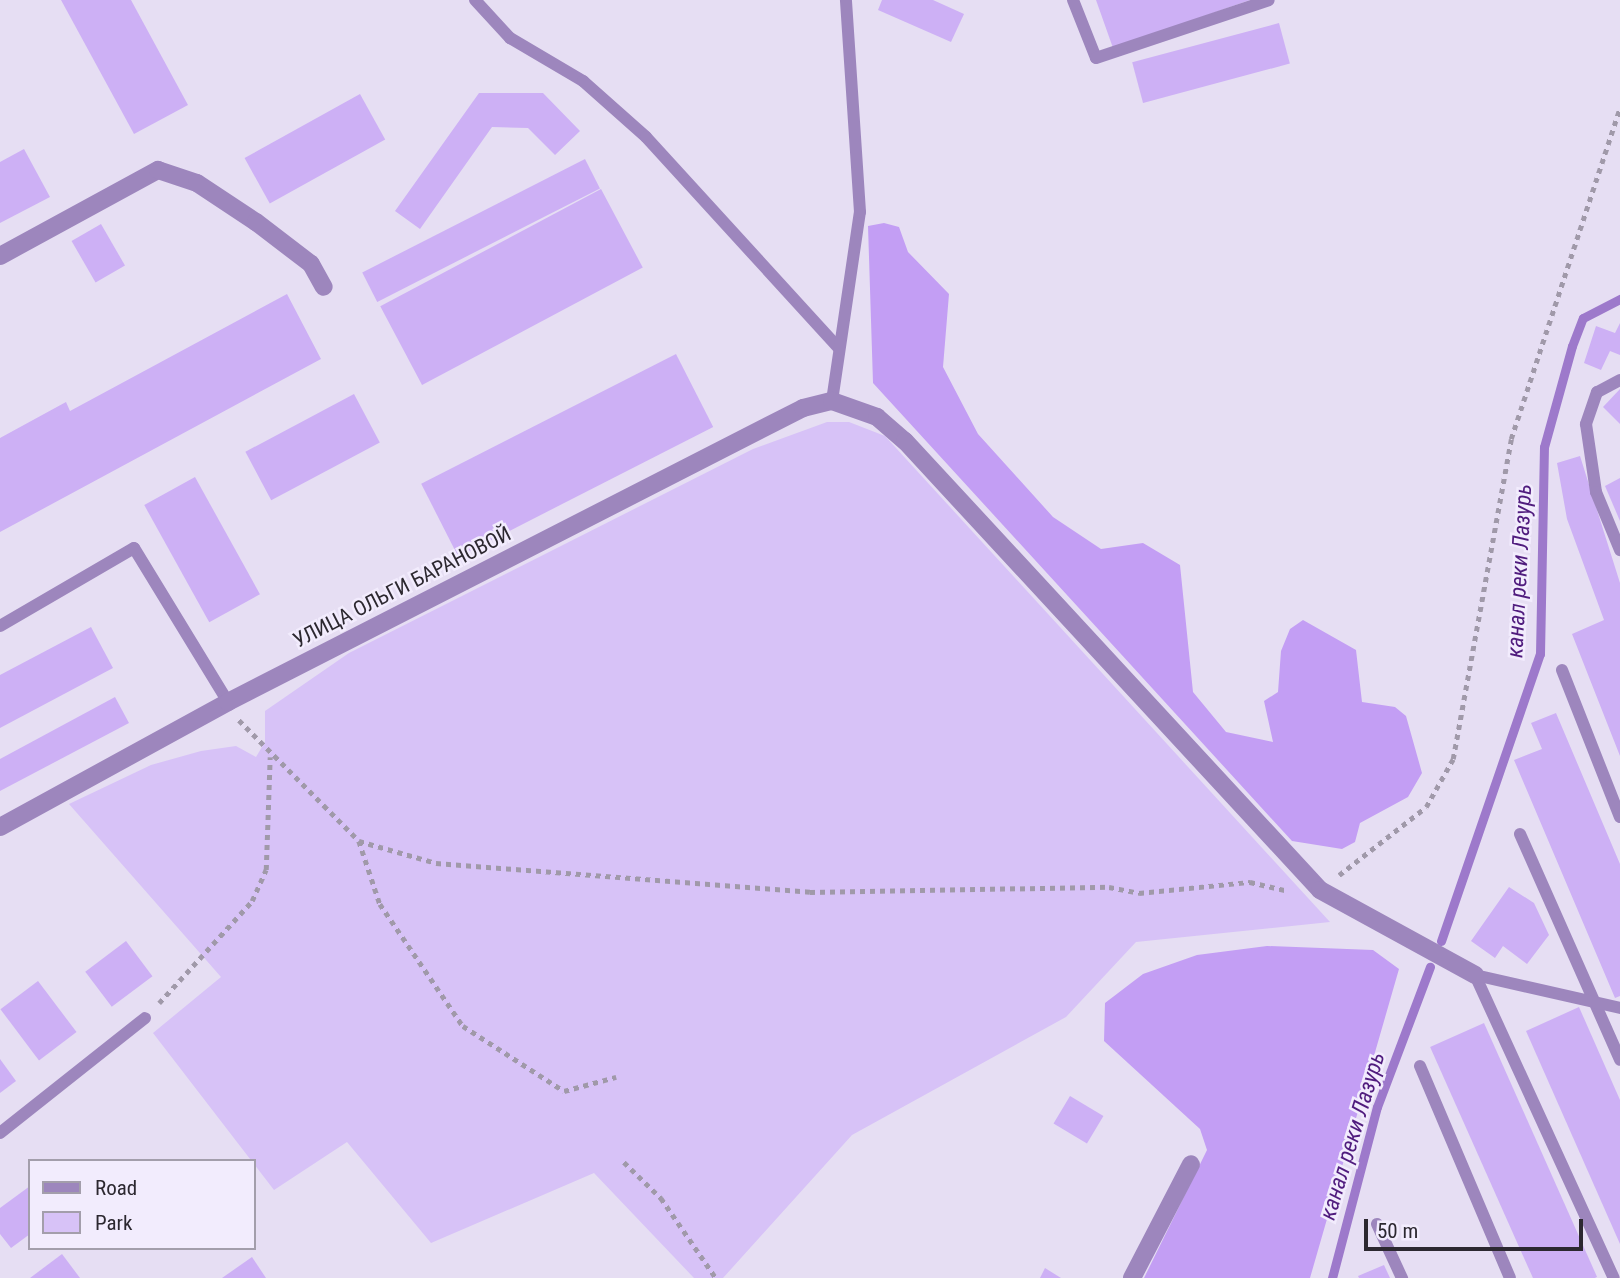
<!DOCTYPE html>
<html>
<head>
<meta charset="utf-8">
<style>
  body { margin:0 }
  #map { position:relative; width:1620px; height:1278px; overflow:hidden; background:#e6def3; font-family:"Roboto Condensed",sans-serif }
  div>[style] { position:absolute }
  .green>* { inset:0; background:#d7c2f7 }
  .forest>* { inset:0; background:#c39ef4 }
  .stream>* { height:9px; margin:-4.5px; padding:0 4.5px; transform-origin:4.5px; border-radius:4.5px; background:#9d79cb }
  .building>* { inset:0; background:#cdb0f5; transform-origin:0 0 }
  .path>* { height:4.5px; margin-top:-2.25px; transform-origin:0; background:repeating-linear-gradient(90deg,#a099a9 0 5px,transparent 0 10px) }
  .lane>* { height:12px; margin:-6px; padding:0 6px; transform-origin:6px; border-radius:6px; background:#9d86bd }
  .street>* { height:18px; margin:-9px; padding:0 9px; transform-origin:9px; border-radius:9px; background:#9d86bd }
  span { translate:-50% -50%; white-space:nowrap; text-align:center; line-height:1.15; -webkit-text-stroke:5px #f2ecfd; paint-order:stroke }
  .street-label { font-size:21px; color:#2c2830 }
  .water-label { font-size:23px; color:#501c7e; font-style:italic }
  .legend { position:absolute; left:28px; top:1159px; width:228px; height:91px; box-sizing:border-box; background:#f2ecfd; border:2px solid #a39eab; margin:0; padding:9px 12px; list-style:none; font-size:21px; color:#2c2830 }
  .legend li { display:flex; align-items:center; gap:14px; height:35px }
  .legend b { width:35px; border:2px solid #a39eab }
  .scale { position:absolute; left:1364px; top:1219px; width:219px; height:32px; box-sizing:border-box; border:4px solid #2c2830; border-top:0; padding-left:9px; font-size:21px; line-height:24px; white-space:nowrap; color:#2c2830; -webkit-text-stroke:5px #f2ecfd; paint-order:stroke }
</style>
</head>
<body>
<div id="map">
  <div class="green">
    <i style="clip-path:polygon(827px 422px,849px 422px,885px 436px,1330px 922px,1136px 942px,1066px 1017px,852px 1135px,723px 1278px,694px 1278px,594px 1173px,431px 1243px,347px 1142px,274px 1190px,153px 1033px,221px 977px,69px 804px,151px 765px,201px 751px,236px 746px,256px 757px,265px 742px,265px 711px,349px 653px,753px 449px)"></i>
  </div>
  <div class="forest">
    <i style="clip-path:polygon(884px 223px,899px 227px,908px 252px,949px 294px,943px 367px,978px 434px,1053px 517px,1101px 549px,1143px 543px,1180px 565px,1193px 692px,1226px 732px,1273px 742px,1264px 701px,1278px 692px,1281px 651px,1290px 629px,1303px 620px,1356px 650px,1362px 702px,1395px 707px,1406px 716px,1422px 773px,1408px 797px,1360px 823px,1355px 842px,1342px 849px,1292px 841px,873px 383px,868px 226px)"></i>
    <i style="clip-path:polygon(1267px 946px,1373px 950px,1399px 969px,1310px 1278px,1144px 1278px,1207px 1150px,1200px 1129px,1104px 1041px,1105px 1003px,1143px 974px,1197px 955px)"></i>
  </div>
  <div class="stream">
    <i style="left:1441px;top:941px;width:304px;rotate:-71deg"></i>
    <i style="left:1540px;top:654px;width:207px;rotate:-88.9deg"></i>
    <i style="left:1544px;top:447px;width:105px;rotate:-74.5deg"></i>
    <i style="left:1572px;top:346px;width:30px;rotate:-69deg"></i>
    <i style="left:1583px;top:318px;width:42px;rotate:-27.2deg"></i>
    <i style="left:1332px;top:1278px;width:177px;rotate:-75.3deg"></i>
    <i style="left:1377px;top:1107px;width:150px;rotate:-69.3deg"></i>
  </div>
  <div class="building">
    <i style="clip-path:polygon(61px 0,131px 0,188px 105px,134px 134px)"></i>
    <i style="clip-path:polygon(882px 0,933px 0,964px 14px,951px 42px,878px 10px)"></i>
    <i style="clip-path:polygon(1096px 0,1250px 0,1113px 48px)"></i>
    <i style="left:1279px;top:23px;width:42px;height:152px;rotate:75deg"></i>
    <i style="clip-path:polygon(479px 93px,543px 93px,580px 131px,555px 155px,528px 128px,492px 127px,420px 229px,395px 211px)"></i>
    <i style="left:360px;top:94px;width:52px;height:132px;rotate:61deg"></i>
    <i style="clip-path:polygon(24px 149px,50px 197px,0 223px,0 162px)"></i>
    <i style="left:585px;top:159px;width:33px;height:250px;rotate:63deg"></i>
    <i style="left:601px;top:189px;width:89px;height:250px;rotate:62deg"></i>
    <i style="left:101px;top:224px;width:48px;height:34px;rotate:60deg"></i>
    <i style="clip-path:polygon(287px 294px,321px 359px,0 532px,0 438px,66px 402px,70px 411px)"></i>
    <i style="clip-path:polygon(1620px 323px,1620px 355px,1610px 351px,1601px 370px,1584px 363px,1596px 326px,1615px 333px)"></i>
    <i style="left:676px;top:354px;width:82px;height:286px;rotate:63deg"></i>
    <i style="clip-path:polygon(1620px 389px,1620px 424px,1603px 407px)"></i>
    <i style="left:354px;top:394px;width:55px;height:123px;rotate:62deg"></i>
    <i style="clip-path:polygon(1580px 456px,1620px 583px,1620px 756px,1572px 634px,1604px 620px,1567px 519px,1557px 463px)"></i>
    <i style="left:195px;top:477px;width:134px;height:58px;rotate:61deg"></i>
    <i style="clip-path:polygon(1620px 478px,1620px 521px,1605px 486px)"></i>
    <i style="clip-path:polygon(91px 627px,113px 668px,0 728px,0 675px)"></i>
    <i style="clip-path:polygon(115px 697px,129px 723px,0 791px,0 759px)"></i>
    <i style="clip-path:polygon(1556px 713px,1620px 864px,1620px 996px,1615px 998px,1514px 760px,1542px 749px,1531px 723px)"></i>
    <i style="clip-path:polygon(1509px 887px,1534px 903px,1549px 935px,1527px 964px,1503px 946px,1495px 958px,1471px 941px)"></i>
    <i style="left:126px;top:941px;width:44px;height:51px;rotate:53deg"></i>
    <i style="left:38px;top:981px;width:64px;height:47px;rotate:53deg"></i>
    <i style="clip-path:polygon(1579px 1007px,1620px 1100px,1620px 1244px,1526px 1031px)"></i>
    <i style="left:1484px;top:1023px;width:278px;height:59px;rotate:66deg"></i>
    <i style="clip-path:polygon(0 1059px,16px 1081px,0 1093px)"></i>
    <i style="left:1070px;top:1096px;width:39px;height:32px;rotate:31deg"></i>
    <i style="clip-path:polygon(30px 1186px,30px 1234px,11px 1248px,0 1234px,0 1208px)"></i>
    <i style="clip-path:polygon(62px 1254px,80px 1278px,30px 1278px)"></i>
    <i style="clip-path:polygon(252px 1257px,266px 1278px,222px 1278px)"></i>
    <i style="clip-path:polygon(1384px 1265px,1390px 1278px,1359px 1278px,1358px 1276px)"></i>
    <i style="clip-path:polygon(1045px 1268px,1061px 1278px,1040px 1278px)"></i>
  </div>
  <div class="path">
    <i style="left:239px;top:720px;width:170px;rotate:45.2deg"></i>
    <i style="left:359px;top:841px;width:80px;rotate:15.9deg"></i>
    <i style="left:436px;top:863px;width:375px;rotate:4.4deg"></i>
    <i style="left:810px;top:892px;width:299px;rotate:-1deg"></i>
    <i style="left:1109px;top:887px;width:31px;rotate:11deg"></i>
    <i style="left:1139px;top:893px;width:112px;rotate:-5.7deg"></i>
    <i style="left:1250px;top:882px;width:37px;rotate:13deg"></i>
    <i style="left:359px;top:841px;width:66px;rotate:71.6deg"></i>
    <i style="left:380px;top:904px;width:148px;rotate:55.8deg"></i>
    <i style="left:463px;top:1026px;width:120px;rotate:32.8deg"></i>
    <i style="left:564px;top:1091px;width:54px;rotate:-15.1deg"></i>
    <i style="left:1339px;top:875px;width:110px;rotate:-38deg"></i>
    <i style="left:1426px;top:807px;width:55px;rotate:-60.6deg"></i>
    <i style="left:1453px;top:759px;width:325px;rotate:-79.7deg"></i>
    <i style="left:1511px;top:439px;width:348px;rotate:-71.8deg"></i>
    <i style="left:159px;top:1003px;width:138px;rotate:-47.6deg"></i>
    <i style="left:252px;top:901px;width:34px;rotate:-66deg"></i>
    <i style="left:266px;top:870px;width:113px;rotate:-88deg"></i>
    <i style="left:624px;top:1162px;width:52px;rotate:44.2deg"></i>
    <i style="left:661px;top:1198px;width:97px;rotate:55.5deg"></i>
  </div>
  <div class="lane">
    <i style="left:475px;top:0;width:52px;rotate:47.4deg"></i>
    <i style="left:510px;top:38px;width:85px;rotate:30.5deg"></i>
    <i style="left:583px;top:81px;width:84px;rotate:41.6deg"></i>
    <i style="left:646px;top:137px;width:286px;rotate:47.6deg"></i>
    <i style="left:1073px;top:0;width:62px;rotate:68.4deg"></i>
    <i style="left:1096px;top:58px;width:182px;rotate:-18.5deg"></i>
    <i style="left:1620px;top:380px;width:26px;rotate:152deg"></i>
    <i style="left:1597px;top:392px;width:34px;rotate:109deg"></i>
    <i style="left:1586px;top:424px;width:69px;rotate:81.6deg"></i>
    <i style="left:1596px;top:492px;width:63px;rotate:67.5deg"></i>
    <i style="left:832px;top:401px;width:191px;rotate:-81.6deg"></i>
    <i style="left:860px;top:212px;width:212px;rotate:-93.8deg"></i>
    <i style="left:0;top:626px;width:155px;rotate:-30.2deg"></i>
    <i style="left:134px;top:548px;width:180px;rotate:58.6deg"></i>
    <i style="left:1562px;top:670px;width:158px;rotate:68.5deg"></i>
    <i style="left:1520px;top:834px;width:247px;rotate:66.1deg"></i>
    <i style="left:1475px;top:975px;width:333px;rotate:65.4deg"></i>
    <i style="left:1475px;top:975px;width:149px;rotate:12.8deg"></i>
    <i style="left:1420px;top:1066px;width:230px;rotate:67deg"></i>
    <i style="left:0;top:1133px;width:185px;rotate:-38.4deg"></i>
    <i style="left:1377px;top:1224px;width:60px;rotate:65.2deg"></i>
  </div>
  <div class="street">
    <i style="left:0;top:256px;width:180px;rotate:-28.6deg"></i>
    <i style="left:158px;top:170px;width:41px;rotate:18.4deg"></i>
    <i style="left:197px;top:183px;width:71px;rotate:33.5deg"></i>
    <i style="left:256px;top:222px;width:69px;rotate:37.4deg"></i>
    <i style="left:311px;top:264px;width:26px;rotate:61deg"></i>
    <i style="left:0;top:827px;width:260px;rotate:-28.7deg"></i>
    <i style="left:228px;top:702px;width:646px;rotate:-27.08deg"></i>
    <i style="left:803px;top:408px;width:30px;rotate:-14deg"></i>
    <i style="left:832px;top:401px;width:48px;rotate:19.6deg"></i>
    <i style="left:877px;top:417px;width:37px;rotate:41deg"></i>
    <i style="left:905px;top:441px;width:611px;rotate:47.25deg"></i>
    <i style="left:1320px;top:890px;width:177px;rotate:28.7deg"></i>
    <i style="left:1132px;top:1278px;width:128px;rotate:-62.6deg"></i>
  </div>
  <div class="street-label">
    <span style="left:402px;top:587px;rotate:-27deg">УЛИЦА ОЛЬГИ БАРАНОВОЙ</span>
  </div>
  <div class="water-label">
    <span style="left:1520px;top:571px;rotate:-87deg">канал реки Лазурь</span>
    <span style="left:1353px;top:1136px;rotate:-73deg">канал реки Лазурь</span>
  </div>
  <ul class="legend">
  <li><b style="height:9px;background:#9d86bd"></b>Road</li>
  <li><b style="height:19px;background:#d7c2f7"></b>Park</li>
  </ul>
  <div class="scale">50 m</div>
</div>
</body>
</html>
